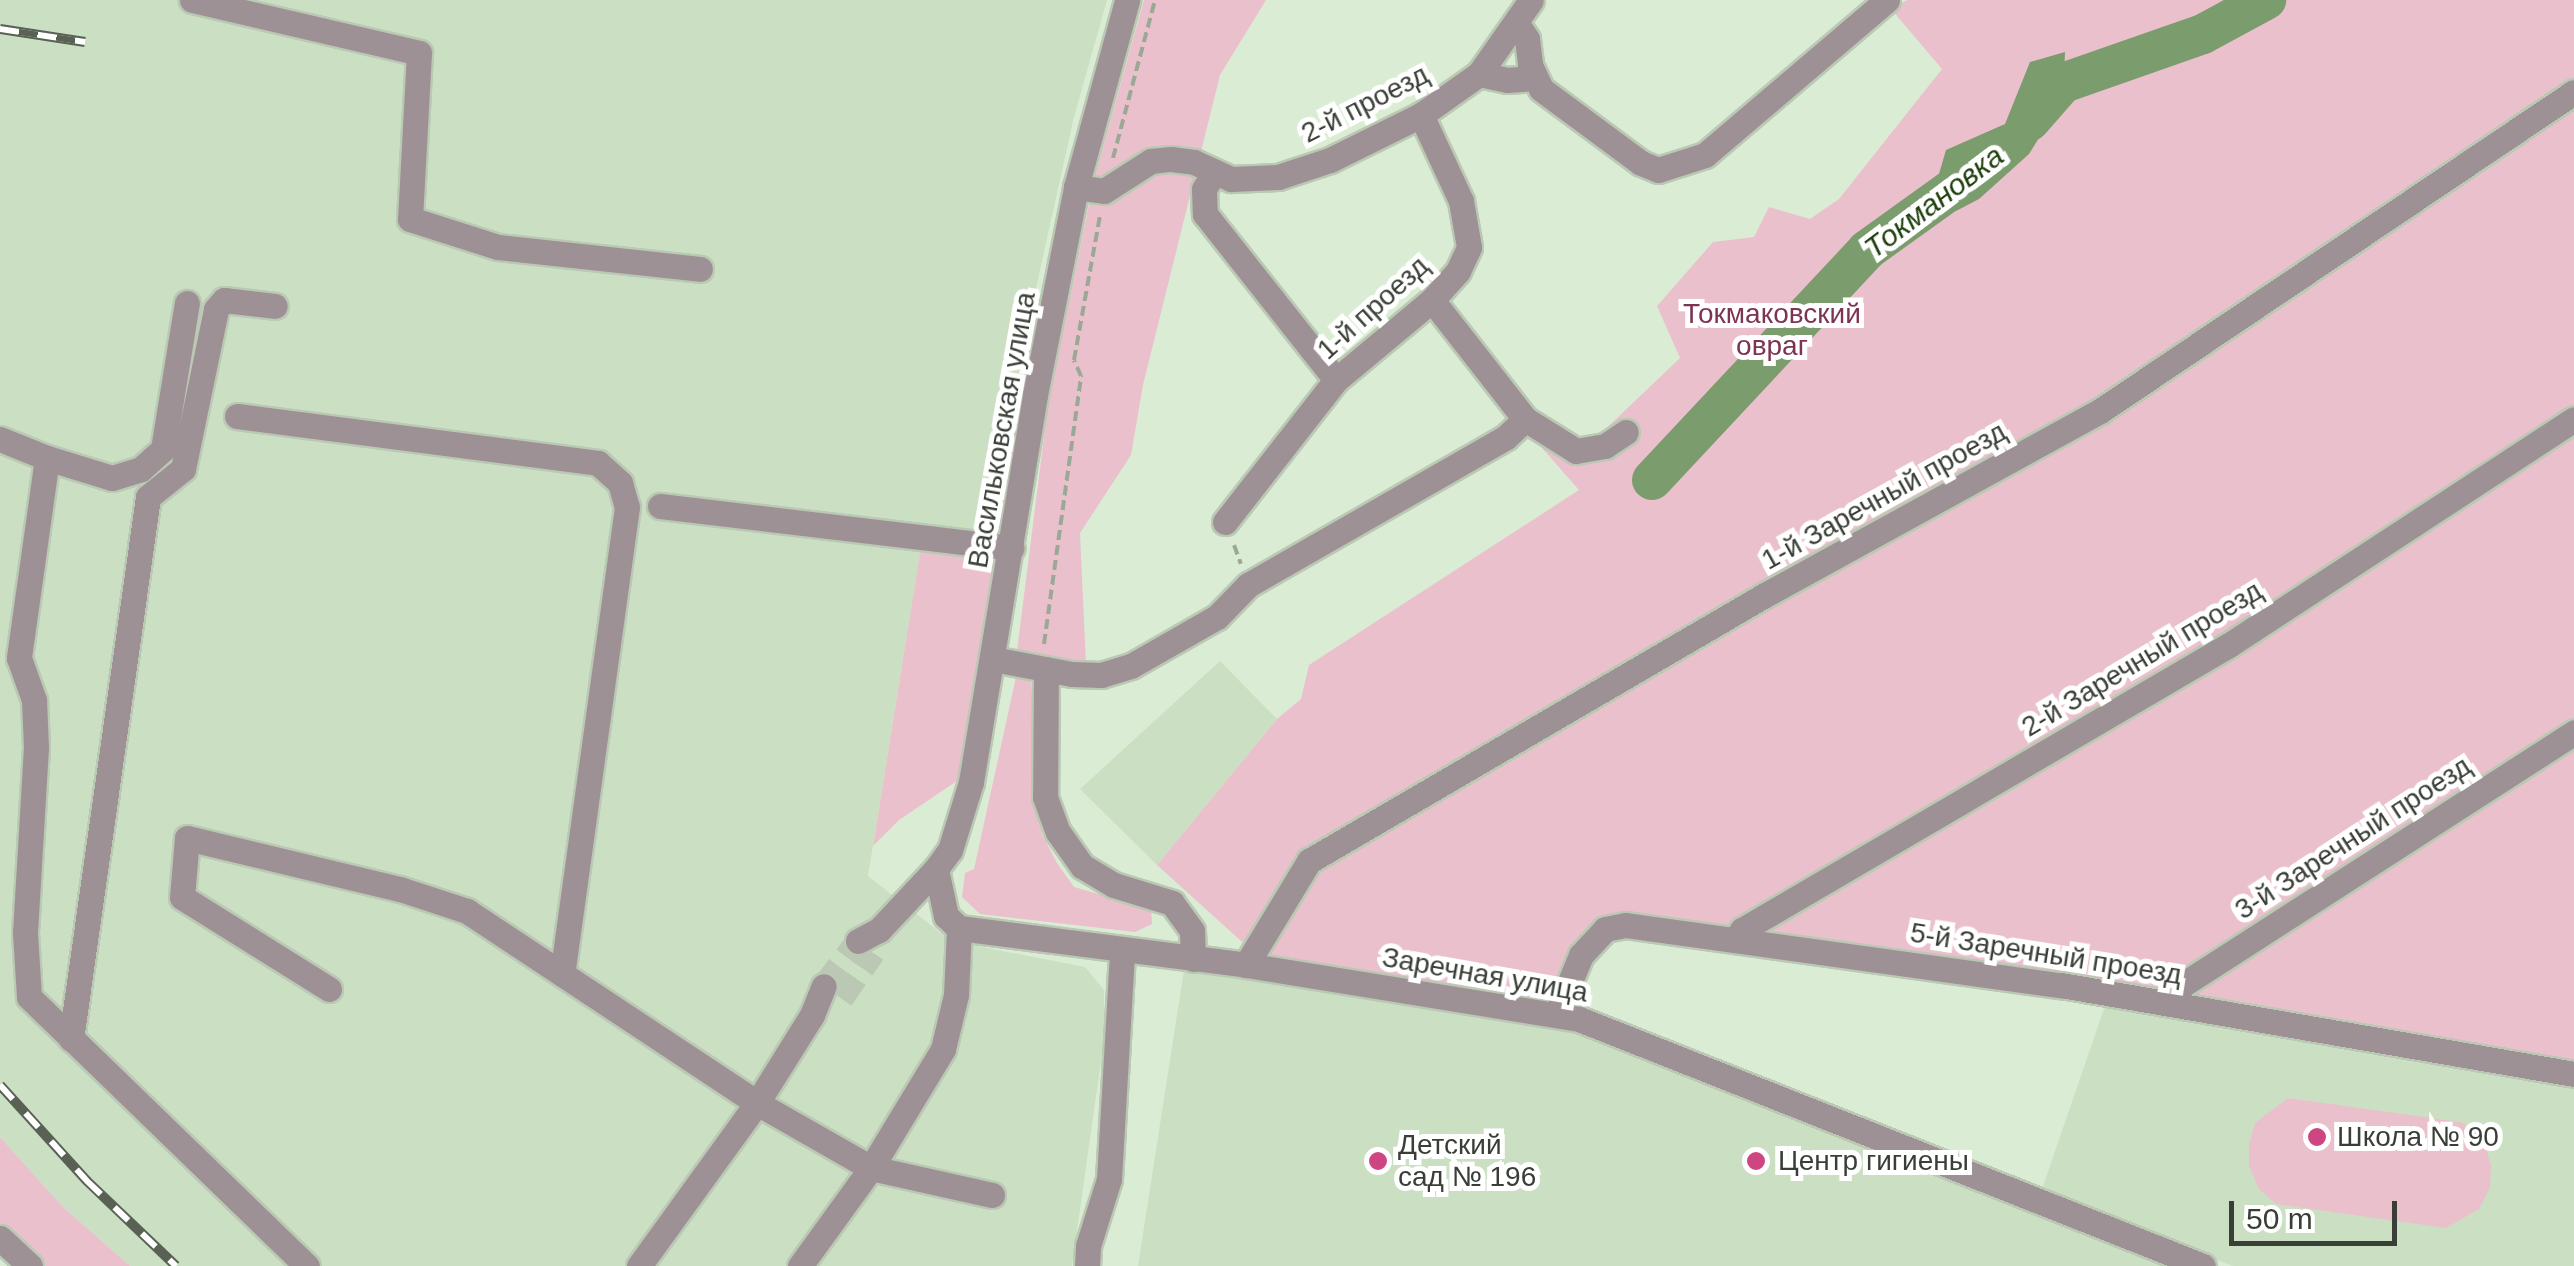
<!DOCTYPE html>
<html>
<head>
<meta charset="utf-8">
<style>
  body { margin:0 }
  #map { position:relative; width:2574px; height:1266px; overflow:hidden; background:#dbecd4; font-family:Helvetica,sans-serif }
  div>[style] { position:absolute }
  .built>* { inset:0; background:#cbe0c3 }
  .green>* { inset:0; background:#eac0cd }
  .water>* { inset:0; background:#7b9c6d }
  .river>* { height:40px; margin:-20px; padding:0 20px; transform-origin:20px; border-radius:20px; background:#7b9c6d }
  .minor-tunnel>* { height:25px; margin-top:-12.5px; transform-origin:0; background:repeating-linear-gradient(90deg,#bbc9b4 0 25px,transparent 0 37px) }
  .path>* { height:4px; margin-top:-2px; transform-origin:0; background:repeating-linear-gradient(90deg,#9ba896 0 10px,transparent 0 15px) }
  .roads { filter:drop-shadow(2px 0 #bbc9b4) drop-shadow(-2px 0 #bbc9b4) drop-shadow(0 2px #bbc9b4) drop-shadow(0 -2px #bbc9b4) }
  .minor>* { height:25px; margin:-12.5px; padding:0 12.5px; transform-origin:12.5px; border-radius:12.5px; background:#9e9195 }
  .rail>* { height:10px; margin-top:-5px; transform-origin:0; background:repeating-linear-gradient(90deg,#fff 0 19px,#596155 0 38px); box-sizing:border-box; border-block:2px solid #596155 }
  .dots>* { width:28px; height:28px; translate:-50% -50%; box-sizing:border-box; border:5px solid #fff; border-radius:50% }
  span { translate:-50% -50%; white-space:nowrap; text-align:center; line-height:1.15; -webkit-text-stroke:10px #fff; paint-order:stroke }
  .street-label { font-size:28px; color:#393f36 }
  .park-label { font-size:28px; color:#7d3452 }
  .poi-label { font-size:28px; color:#393f36 }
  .left { translate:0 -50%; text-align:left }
  .water-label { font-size:30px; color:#1f400e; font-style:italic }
  .scale { position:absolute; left:2229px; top:1201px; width:168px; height:45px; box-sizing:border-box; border:5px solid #393f36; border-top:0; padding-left:12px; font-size:30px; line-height:35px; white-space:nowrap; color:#393f36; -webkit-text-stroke:8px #fff; paint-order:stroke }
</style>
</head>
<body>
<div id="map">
  <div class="built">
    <i style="clip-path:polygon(0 0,1107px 0,1074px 117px,1022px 351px,1000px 530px,990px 534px,925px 523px,868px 876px,951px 941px,1085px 967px,1104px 990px,1104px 1040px,1072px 1266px,130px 1266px,62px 1206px,0 1137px)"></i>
    <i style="clip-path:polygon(1220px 661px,1277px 719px,1157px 865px,1080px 789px)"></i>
    <i style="clip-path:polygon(1184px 970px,1575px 1028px,2177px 1266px,1138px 1266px)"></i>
    <i style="clip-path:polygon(2108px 997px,2574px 1081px,2574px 1266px,2233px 1266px,2041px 1192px)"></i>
  </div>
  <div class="green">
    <i style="clip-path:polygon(1144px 0,1266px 0,1220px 75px,1143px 385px,1131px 455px,1080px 533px,1086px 665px,1017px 651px,1048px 405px,1094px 180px)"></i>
    <i style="clip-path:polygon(1907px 0,2574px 0,2574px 1081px,2108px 997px,1607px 933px,1552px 1001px,1266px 956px,1241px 941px,1157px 865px,1277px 719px,1301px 699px,1309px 665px,1579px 490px,1527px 431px,1572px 443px,1593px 441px,1680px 358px,1657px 306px,1713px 242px,1754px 237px,1769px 207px,1810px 219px,1839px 199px,1942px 69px,1891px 9px)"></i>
    <i style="clip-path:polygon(921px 547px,994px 556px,999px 564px,957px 781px,899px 820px,873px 846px)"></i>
    <i style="clip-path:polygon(1016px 677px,1031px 682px,1042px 834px,1057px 863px,1074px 887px,1151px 909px,1152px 924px,1135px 932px,980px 914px,962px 897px,965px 873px,974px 869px)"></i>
    <i style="clip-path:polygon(2288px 1098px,2460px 1122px,2473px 1129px,2483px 1137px,2491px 1166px,2490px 1188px,2479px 1209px,2446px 1228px,2276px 1204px,2259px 1189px,2249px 1166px,2249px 1144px,2255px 1123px)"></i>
    <i style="clip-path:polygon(0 1137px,62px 1206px,130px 1266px,41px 1266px,0 1223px)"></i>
  </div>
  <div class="water">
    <i style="clip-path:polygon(2065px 52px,2063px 99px,2029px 154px,1979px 199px,1956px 211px,1931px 201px,1946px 150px,2005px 124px,2030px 62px)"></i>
  </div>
  <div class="river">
    <i style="left:2030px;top:121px;width:50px;rotate:-49deg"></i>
    <i style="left:2063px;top:83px;width:148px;rotate:-19.3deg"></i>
    <i style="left:2203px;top:34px;width:72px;rotate:-28.4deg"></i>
    <i style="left:1652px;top:480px;width:315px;rotate:-46.9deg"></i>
    <i style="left:1867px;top:250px;width:135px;rotate:-35.7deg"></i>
  </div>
  <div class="minor-tunnel">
    <i style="left:824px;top:986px;width:56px;rotate:-52.9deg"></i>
    <i style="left:841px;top:998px;width:56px;rotate:-55.2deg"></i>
  </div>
  <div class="path">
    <i style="left:1113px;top:158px;width:163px;rotate:-75.1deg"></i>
    <i style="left:1234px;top:545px;width:20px;rotate:70deg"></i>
    <i style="left:1044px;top:644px;width:271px;rotate:-82.1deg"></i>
    <i style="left:1081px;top:376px;width:17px;rotate:-114deg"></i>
    <i style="left:1074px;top:360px;width:146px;rotate:-79.8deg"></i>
  </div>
  <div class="roads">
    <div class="minor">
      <i style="left:192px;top:0;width:233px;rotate:13.1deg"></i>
      <i style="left:419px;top:53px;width:166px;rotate:93.1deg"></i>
      <i style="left:410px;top:219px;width:92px;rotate:17.7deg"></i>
      <i style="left:498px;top:247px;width:203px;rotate:6.2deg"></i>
      <i style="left:1516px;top:22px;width:20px;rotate:57deg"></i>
      <i style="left:1527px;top:39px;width:26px;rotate:83deg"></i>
      <i style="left:1530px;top:65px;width:26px;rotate:65deg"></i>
      <i style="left:1541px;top:89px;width:124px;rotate:36.5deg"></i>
      <i style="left:1641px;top:163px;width:18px;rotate:22deg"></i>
      <i style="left:1658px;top:170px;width:49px;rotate:-17.7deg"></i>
      <i style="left:1705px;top:155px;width:239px;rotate:-40.4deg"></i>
      <i style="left:1479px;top:74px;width:29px;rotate:12deg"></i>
      <i style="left:1507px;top:80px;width:28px;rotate:-4deg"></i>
      <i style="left:1213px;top:174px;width:17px;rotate:121deg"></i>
      <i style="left:1204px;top:189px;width:25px;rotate:88deg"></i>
      <i style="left:1205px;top:214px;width:211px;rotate:51.7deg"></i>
      <i style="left:1076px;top:187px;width:28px;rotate:8deg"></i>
      <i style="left:1104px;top:191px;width:56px;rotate:-32.6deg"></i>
      <i style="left:1151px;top:161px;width:20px;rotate:-6deg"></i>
      <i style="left:1171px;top:159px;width:23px;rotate:7deg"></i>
      <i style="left:1194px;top:162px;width:41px;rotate:24.7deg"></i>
      <i style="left:1231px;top:179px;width:47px;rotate:-2.4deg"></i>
      <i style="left:1278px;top:177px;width:55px;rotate:-18.1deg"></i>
      <i style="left:1330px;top:160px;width:102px;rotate:-26.3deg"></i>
      <i style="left:1421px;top:115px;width:71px;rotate:-35.3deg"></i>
      <i style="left:1479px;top:74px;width:90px;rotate:-54.9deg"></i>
      <i style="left:1432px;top:300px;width:151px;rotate:52deg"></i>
      <i style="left:237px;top:416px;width:364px;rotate:7.4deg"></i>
      <i style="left:598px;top:463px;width:30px;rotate:42deg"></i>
      <i style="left:620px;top:483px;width:25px;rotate:74deg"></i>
      <i style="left:627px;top:507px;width:471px;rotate:97.9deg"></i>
      <i style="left:0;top:439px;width:51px;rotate:22deg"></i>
      <i style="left:47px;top:458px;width:202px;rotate:98deg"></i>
      <i style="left:19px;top:658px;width:45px;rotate:70.3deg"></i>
      <i style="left:34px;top:700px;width:47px;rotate:87.6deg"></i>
      <i style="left:36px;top:747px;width:186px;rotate:93.4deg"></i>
      <i style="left:25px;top:933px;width:64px;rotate:86.4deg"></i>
      <i style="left:29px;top:997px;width:387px;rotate:44.1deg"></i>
      <i style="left:47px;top:458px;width:68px;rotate:17.1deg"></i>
      <i style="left:112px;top:478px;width:30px;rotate:-17deg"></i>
      <i style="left:141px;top:469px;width:30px;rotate:-42deg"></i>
      <i style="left:163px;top:449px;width:148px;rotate:-80.7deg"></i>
      <i style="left:660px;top:506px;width:354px;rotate:6.8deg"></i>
      <i style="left:1225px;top:522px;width:180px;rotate:-52deg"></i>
      <i style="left:1336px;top:380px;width:125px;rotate:-39.8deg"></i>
      <i style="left:1432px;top:300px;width:39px;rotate:-48deg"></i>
      <i style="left:1458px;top:271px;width:26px;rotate:-65deg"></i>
      <i style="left:1469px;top:247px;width:47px;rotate:-99.9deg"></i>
      <i style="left:1461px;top:201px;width:95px;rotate:-114.9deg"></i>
      <i style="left:993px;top:659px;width:80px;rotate:10.8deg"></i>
      <i style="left:1072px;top:674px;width:29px;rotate:2deg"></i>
      <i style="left:1101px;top:675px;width:31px;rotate:-17deg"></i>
      <i style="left:1131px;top:666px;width:99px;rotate:-29.7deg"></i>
      <i style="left:1217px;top:617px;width:45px;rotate:-45.9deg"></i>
      <i style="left:1248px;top:585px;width:297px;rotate:-29.8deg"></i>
      <i style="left:1506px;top:437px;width:26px;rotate:-43deg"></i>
      <i style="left:1525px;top:419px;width:60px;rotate:32.1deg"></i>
      <i style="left:1576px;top:451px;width:29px;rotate:-10deg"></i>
      <i style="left:1605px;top:446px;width:25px;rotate:-34deg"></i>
      <i style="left:1046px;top:669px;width:128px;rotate:90.4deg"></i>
      <i style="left:1045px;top:797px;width:37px;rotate:70deg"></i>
      <i style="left:1058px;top:832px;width:42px;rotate:54.8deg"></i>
      <i style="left:1082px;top:866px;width:37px;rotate:31deg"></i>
      <i style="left:1114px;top:885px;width:61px;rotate:17.2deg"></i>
      <i style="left:1172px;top:903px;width:34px;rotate:54deg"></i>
      <i style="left:1192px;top:931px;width:28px;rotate:88deg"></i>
      <i style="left:936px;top:869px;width:48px;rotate:78deg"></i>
      <i style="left:946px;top:916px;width:18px;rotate:43deg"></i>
      <i style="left:959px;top:928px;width:289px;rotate:7.3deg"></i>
      <i style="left:1246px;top:965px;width:337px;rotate:9.2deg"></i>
      <i style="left:1579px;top:1019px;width:671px;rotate:21.6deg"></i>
      <i style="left:1736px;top:939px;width:11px;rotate:-56deg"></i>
      <i style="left:1742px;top:930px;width:564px;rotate:-30.34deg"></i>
      <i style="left:2229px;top:645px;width:412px;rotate:-33.2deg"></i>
      <i style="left:858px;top:941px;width:24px;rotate:-28deg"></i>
      <i style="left:879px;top:930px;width:83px;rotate:-46.9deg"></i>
      <i style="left:936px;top:869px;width:24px;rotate:-54deg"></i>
      <i style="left:950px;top:850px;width:71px;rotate:-72.8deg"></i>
      <i style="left:971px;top:782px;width:392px;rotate:-80.6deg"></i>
      <i style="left:1035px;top:395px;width:212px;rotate:-78.8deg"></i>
      <i style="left:1076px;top:187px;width:194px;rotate:-74.7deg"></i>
      <i style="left:1246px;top:965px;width:122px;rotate:-58.8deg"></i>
      <i style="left:1309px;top:861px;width:528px;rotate:-30.26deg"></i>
      <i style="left:1765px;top:595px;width:382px;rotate:-28.8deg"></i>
      <i style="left:2100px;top:411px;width:571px;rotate:-33.94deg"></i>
      <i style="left:329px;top:989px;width:173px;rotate:-148deg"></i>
      <i style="left:182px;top:897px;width:59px;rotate:-85.2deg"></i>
      <i style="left:187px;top:838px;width:219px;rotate:13.5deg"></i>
      <i style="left:400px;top:889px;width:71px;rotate:18.2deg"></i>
      <i style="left:467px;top:911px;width:348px;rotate:33.5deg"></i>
      <i style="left:757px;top:1103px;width:131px;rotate:29.7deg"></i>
      <i style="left:871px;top:1168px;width:124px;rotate:12.6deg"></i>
      <i style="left:2174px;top:1003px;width:17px;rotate:-73deg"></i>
      <i style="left:2179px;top:987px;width:470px;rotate:-32.8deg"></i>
      <i style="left:1557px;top:1013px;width:63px;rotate:-67.5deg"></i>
      <i style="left:1581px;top:955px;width:35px;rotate:-47deg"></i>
      <i style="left:1605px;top:929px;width:21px;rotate:-11deg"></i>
      <i style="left:1626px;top:925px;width:439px;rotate:7.9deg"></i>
      <i style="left:2061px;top:985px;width:521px;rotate:9.84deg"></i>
      <i style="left:71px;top:1039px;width:547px;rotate:-81.91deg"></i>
      <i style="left:148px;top:497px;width:45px;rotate:-38.7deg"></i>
      <i style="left:183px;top:469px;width:163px;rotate:-78.3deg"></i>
      <i style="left:216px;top:309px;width:12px;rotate:-48deg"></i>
      <i style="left:224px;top:300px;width:51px;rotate:6.7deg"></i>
      <i style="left:0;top:1238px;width:41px;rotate:43deg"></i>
      <i style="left:639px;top:1266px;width:201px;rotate:-54.1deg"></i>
      <i style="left:757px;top:1103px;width:104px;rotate:-58deg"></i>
      <i style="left:812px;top:1015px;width:31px;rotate:-68deg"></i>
      <i style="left:800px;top:1266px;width:121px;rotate:-54.1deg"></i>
      <i style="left:871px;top:1168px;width:139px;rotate:-58.8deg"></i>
      <i style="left:943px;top:1049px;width:56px;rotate:-76.5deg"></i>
      <i style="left:956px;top:995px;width:67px;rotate:-87.4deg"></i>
      <i style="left:1087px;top:1266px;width:20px;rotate:-87deg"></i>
      <i style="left:1088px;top:1246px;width:70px;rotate:-72.6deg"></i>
      <i style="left:1109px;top:1179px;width:228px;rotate:-86.7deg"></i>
    </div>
  </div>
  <div class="rail">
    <i style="left:0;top:29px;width:86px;rotate:8.7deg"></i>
    <i style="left:0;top:1085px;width:130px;rotate:47.8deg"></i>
    <i style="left:87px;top:1181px;width:123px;rotate:43.7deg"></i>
  </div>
  <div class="dots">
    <i style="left:2317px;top:1137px;background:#ce4681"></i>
    <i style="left:1378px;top:1161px;background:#ce4681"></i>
    <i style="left:1756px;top:1161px;background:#ce4681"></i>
  </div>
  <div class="street-label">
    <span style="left:1365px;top:104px;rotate:-27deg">2-й проезд</span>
    <span style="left:1373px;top:308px;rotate:-42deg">1-й проезд</span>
    <span style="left:1002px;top:430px;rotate:-80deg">Васильковская улица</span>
    <span style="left:1884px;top:496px;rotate:-29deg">1-й Заречный проезд</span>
    <span style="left:2142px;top:659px;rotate:-31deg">2-й Заречный проезд</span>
    <span style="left:2353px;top:838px;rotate:-33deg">3-й Заречный проезд</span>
    <span style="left:2046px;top:954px;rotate:9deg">5-й Заречный проезд</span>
    <span style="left:1485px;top:975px;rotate:10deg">Заречная улица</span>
  </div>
  <div class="park-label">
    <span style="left:1772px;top:330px">Токмаковский<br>овраг</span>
  </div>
  <div class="poi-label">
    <span class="left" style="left:2337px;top:1137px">Школа № 90</span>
    <span class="left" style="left:1398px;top:1161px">Детский<br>сад № 196</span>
    <span class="left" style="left:1778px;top:1161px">Центр гигиены</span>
  </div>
  <div class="water-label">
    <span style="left:1934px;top:202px;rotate:-37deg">Токмановка</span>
  </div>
  <div class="scale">50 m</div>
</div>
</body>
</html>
